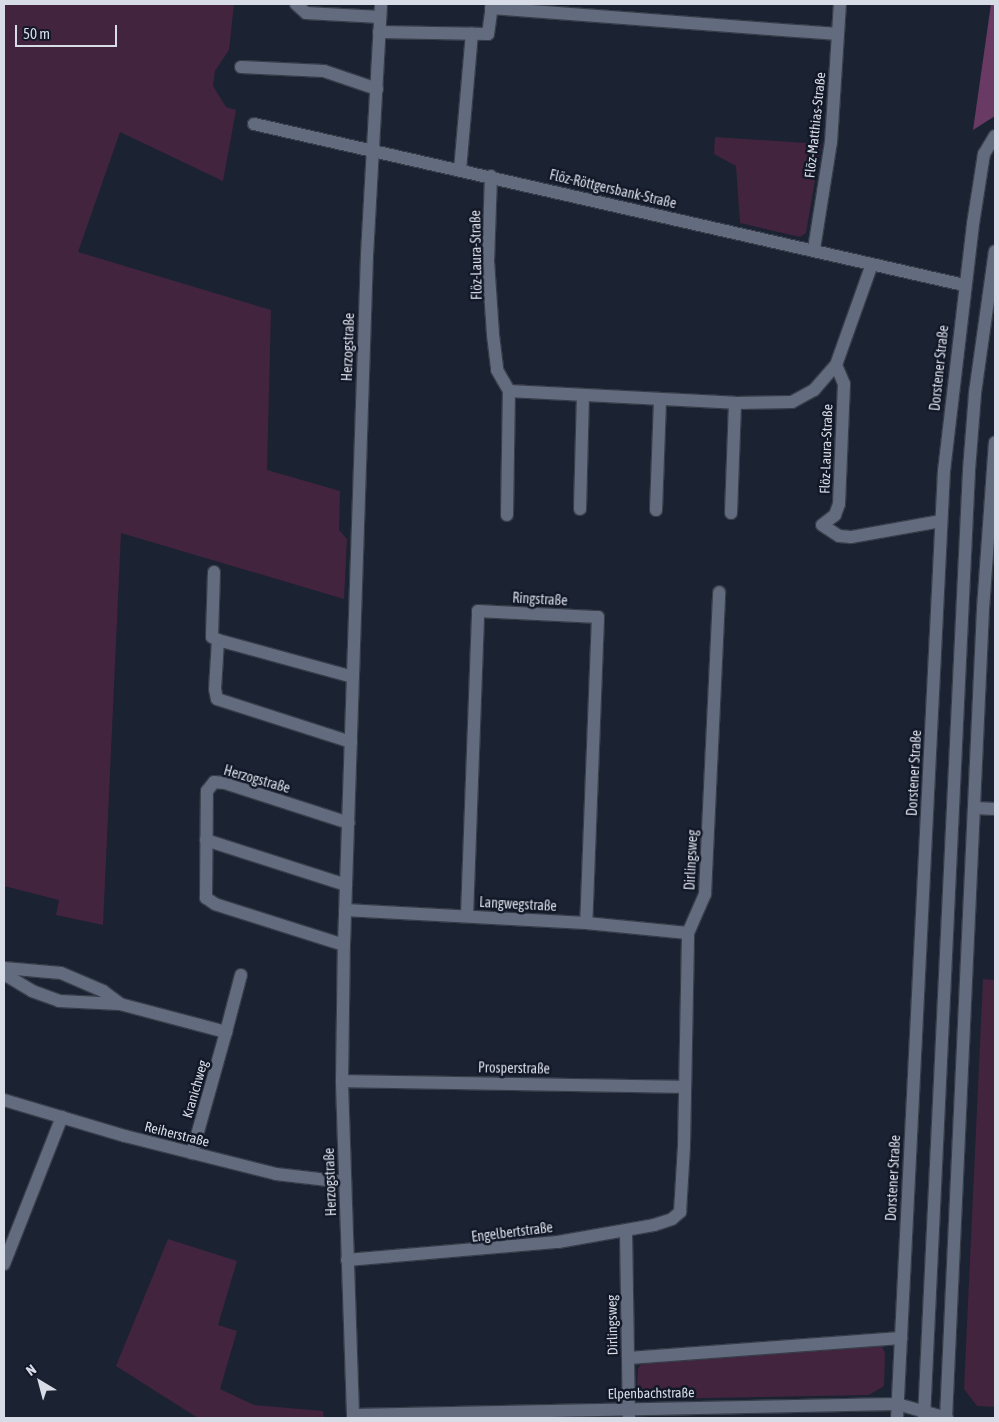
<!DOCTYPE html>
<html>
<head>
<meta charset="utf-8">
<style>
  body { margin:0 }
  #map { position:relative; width:999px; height:1422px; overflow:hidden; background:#1b2231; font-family:"Asap Condensed",sans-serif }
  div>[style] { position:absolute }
  .green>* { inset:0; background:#42243f }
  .forest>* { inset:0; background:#693b64 }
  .roads { filter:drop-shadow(1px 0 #383d4a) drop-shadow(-1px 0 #383d4a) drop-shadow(0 1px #383d4a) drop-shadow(0 -1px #383d4a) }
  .street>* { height:12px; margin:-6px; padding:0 6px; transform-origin:6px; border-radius:6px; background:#636c7e }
  .secondary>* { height:12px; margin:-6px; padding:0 6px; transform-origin:6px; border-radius:6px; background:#636c7e }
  span { translate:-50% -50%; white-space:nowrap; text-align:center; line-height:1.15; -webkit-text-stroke:5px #121827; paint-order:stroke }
  .street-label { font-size:14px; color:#d7dce7 }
  .frame { position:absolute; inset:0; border:5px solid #d7dce7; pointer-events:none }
  .north { position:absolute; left:15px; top:1357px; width:50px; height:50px; -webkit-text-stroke:4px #121827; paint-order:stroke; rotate:323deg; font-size:14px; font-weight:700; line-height:20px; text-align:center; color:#d7dce7 }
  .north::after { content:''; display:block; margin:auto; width:18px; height:22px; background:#d7dce7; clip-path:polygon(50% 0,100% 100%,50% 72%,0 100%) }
  .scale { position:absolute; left:15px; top:25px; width:102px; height:22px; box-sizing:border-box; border:2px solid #d7dce7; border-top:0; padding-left:6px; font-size:15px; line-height:18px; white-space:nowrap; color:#d7dce7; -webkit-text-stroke:4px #121827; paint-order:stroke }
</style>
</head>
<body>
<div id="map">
  <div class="green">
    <i style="clip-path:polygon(4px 4px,234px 4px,229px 50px,215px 71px,213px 86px,226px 107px,236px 110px,223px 181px,120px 132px,78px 252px,271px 310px,267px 470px,340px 491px,339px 530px,347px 539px,344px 599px,121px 533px,103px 925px,56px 915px,59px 900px,4px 886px)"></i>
    <i style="clip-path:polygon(715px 137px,821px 144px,806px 233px,800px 237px,740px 223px,736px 166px,714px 154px)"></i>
    <i style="clip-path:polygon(983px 979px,995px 980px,995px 1407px,977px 1406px,964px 1389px)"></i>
    <i style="clip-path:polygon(168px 1239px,237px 1261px,218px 1325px,237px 1331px,220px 1389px,254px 1405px,323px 1411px,324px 1418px,198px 1418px,116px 1366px)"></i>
    <i style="clip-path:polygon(881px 1345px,885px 1353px,884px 1386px,869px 1395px,645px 1399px,637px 1386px,638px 1368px,642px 1364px)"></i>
  </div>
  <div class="forest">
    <i style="clip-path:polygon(991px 4px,995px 4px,995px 116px,973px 130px)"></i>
  </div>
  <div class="roads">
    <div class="street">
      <i style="left:296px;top:4px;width:13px;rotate:42deg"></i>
      <i style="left:306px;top:13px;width:74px;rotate:3.1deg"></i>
      <i style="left:491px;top:8px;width:348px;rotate:4.3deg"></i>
      <i style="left:379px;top:32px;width:109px;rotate:1.1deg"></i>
      <i style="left:488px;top:34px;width:30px;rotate:-82deg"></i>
      <i style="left:241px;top:67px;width:83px;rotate:2.8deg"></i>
      <i style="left:324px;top:71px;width:56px;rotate:18.8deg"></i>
      <i style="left:254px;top:124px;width:728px;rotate:12.78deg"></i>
      <i style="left:460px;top:170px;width:137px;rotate:-85deg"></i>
      <i style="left:491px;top:176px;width:85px;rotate:92deg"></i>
      <i style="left:488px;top:261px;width:74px;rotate:86.1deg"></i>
      <i style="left:493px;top:335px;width:35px;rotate:83deg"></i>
      <i style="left:497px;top:370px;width:24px;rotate:60deg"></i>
      <i style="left:509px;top:391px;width:226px;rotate:3deg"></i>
      <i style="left:735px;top:403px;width:57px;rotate:-1deg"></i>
      <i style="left:792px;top:402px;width:25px;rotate:-29deg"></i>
      <i style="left:814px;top:390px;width:33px;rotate:-49deg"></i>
      <i style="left:836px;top:365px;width:107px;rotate:-70.4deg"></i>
      <i style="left:814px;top:249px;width:108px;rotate:-81deg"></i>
      <i style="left:831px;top:142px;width:138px;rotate:-86.3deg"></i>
      <i style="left:836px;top:365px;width:21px;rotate:67deg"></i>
      <i style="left:844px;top:384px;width:120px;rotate:92.4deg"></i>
      <i style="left:839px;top:504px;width:12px;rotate:110deg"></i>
      <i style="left:835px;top:515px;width:16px;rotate:142deg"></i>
      <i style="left:822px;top:525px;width:20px;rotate:33deg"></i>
      <i style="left:839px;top:536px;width:12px;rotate:5deg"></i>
      <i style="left:851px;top:537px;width:91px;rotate:-10.1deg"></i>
      <i style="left:580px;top:509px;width:113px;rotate:-88.5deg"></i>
      <i style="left:656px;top:510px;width:111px;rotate:-87.9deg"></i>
      <i style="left:731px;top:513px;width:110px;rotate:-87.9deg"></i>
      <i style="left:507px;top:515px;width:124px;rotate:-89.1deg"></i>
      <i style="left:214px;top:572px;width:65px;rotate:91.8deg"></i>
      <i style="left:212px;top:637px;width:7px;rotate:27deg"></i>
      <i style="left:218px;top:640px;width:49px;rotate:93.5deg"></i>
      <i style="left:215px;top:689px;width:10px;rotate:79deg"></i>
      <i style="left:217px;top:699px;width:141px;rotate:17.8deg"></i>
      <i style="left:218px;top:640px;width:140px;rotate:15.3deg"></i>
      <i style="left:976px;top:808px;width:19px;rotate:3deg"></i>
      <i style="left:206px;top:840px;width:147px;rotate:17.8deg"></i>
      <i style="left:345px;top:910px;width:241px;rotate:3.1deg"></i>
      <i style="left:586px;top:923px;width:102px;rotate:5.6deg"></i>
      <i style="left:467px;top:916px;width:305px;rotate:-87.9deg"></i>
      <i style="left:478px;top:611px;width:120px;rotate:2.9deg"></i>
      <i style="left:598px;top:617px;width:306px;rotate:92.2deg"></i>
      <i style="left:344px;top:945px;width:135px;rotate:-162.4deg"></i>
      <i style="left:215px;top:904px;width:11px;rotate:-146deg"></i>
      <i style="left:206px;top:898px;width:107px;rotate:-89.5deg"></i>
      <i style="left:207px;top:791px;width:11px;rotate:-52deg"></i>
      <i style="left:214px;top:782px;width:11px;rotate:5deg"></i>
      <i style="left:225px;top:783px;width:130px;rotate:17.9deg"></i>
      <i style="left:4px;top:968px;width:57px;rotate:5deg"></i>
      <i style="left:61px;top:973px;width:46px;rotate:23.2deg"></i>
      <i style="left:103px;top:991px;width:21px;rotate:37deg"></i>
      <i style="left:4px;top:974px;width:33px;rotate:31deg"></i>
      <i style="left:32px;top:991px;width:29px;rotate:20deg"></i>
      <i style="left:59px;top:1001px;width:61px;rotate:2.8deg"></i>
      <i style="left:120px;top:1004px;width:110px;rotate:14.8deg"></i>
      <i style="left:226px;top:1032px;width:59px;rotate:-75.3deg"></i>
      <i style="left:342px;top:1081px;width:343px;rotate:1deg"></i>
      <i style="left:4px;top:1100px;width:126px;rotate:16.6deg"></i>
      <i style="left:125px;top:1136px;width:156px;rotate:14.1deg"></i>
      <i style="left:276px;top:1174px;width:69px;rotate:6.6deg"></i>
      <i style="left:192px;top:1153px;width:126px;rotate:-74.3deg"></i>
      <i style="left:626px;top:1231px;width:187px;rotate:89.1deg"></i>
      <i style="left:347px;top:1260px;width:212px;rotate:-4.9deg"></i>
      <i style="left:558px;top:1242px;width:97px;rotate:-10deg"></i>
      <i style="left:654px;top:1225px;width:19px;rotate:-18deg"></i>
      <i style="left:672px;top:1219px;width:11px;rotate:-41deg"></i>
      <i style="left:680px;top:1212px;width:66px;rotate:-86.5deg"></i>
      <i style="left:684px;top:1146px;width:213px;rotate:-88.9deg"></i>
      <i style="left:688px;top:933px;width:43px;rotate:-66.4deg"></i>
      <i style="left:705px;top:894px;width:302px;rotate:-87.3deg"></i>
      <i style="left:4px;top:1264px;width:158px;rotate:-68.5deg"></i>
      <i style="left:628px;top:1358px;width:274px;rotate:-4.2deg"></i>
      <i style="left:353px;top:1415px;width:334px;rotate:-91.9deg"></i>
      <i style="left:342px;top:1081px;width:136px;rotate:-89.2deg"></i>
      <i style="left:344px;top:945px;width:690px;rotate:-88.09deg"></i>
      <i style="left:367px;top:255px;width:251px;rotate:-86.8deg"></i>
      <i style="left:897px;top:1418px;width:948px;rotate:-87.16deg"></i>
      <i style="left:944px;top:471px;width:249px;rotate:-83.3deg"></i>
      <i style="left:973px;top:224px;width:71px;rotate:-81.1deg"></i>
      <i style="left:984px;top:154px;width:21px;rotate:-59deg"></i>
      <i style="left:946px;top:1418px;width:810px;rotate:-87.38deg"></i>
      <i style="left:983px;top:609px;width:167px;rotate:-85.9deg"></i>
    </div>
    <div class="secondary">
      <i style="left:353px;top:1418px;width:3px;rotate:-90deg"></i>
      <i style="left:353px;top:1415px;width:544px;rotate:-1.16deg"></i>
      <i style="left:897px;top:1404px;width:52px;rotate:15.6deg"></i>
      <i style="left:924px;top:1418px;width:949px;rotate:-87.28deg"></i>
      <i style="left:969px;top:470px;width:77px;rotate:-85.5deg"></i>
      <i style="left:975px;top:393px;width:143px;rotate:-82deg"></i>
    </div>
  </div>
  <div class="street-label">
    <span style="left:815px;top:125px;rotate:-84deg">Flöz-Matthias-Straße</span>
    <span style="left:613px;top:189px;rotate:13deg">Flöz-Röttgersbank-Straße</span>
    <span style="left:476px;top:255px;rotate:-91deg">Flöz-Laura-Straße</span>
    <span style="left:348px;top:347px;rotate:-88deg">Herzogstraße</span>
    <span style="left:939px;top:368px;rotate:-84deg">Dorstener Straße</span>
    <span style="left:826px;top:449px;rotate:-88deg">Flöz-Laura-Straße</span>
    <span style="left:540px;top:599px;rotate:3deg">Ringstraße</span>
    <span style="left:914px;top:773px;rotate:-87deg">Dorstener Straße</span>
    <span style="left:257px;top:779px;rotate:16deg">Herzogstraße</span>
    <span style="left:691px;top:860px;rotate:-87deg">Dirlingsweg</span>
    <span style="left:518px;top:904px;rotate:3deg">Langwegstraße</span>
    <span style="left:514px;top:1068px;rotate:1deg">Prosperstraße</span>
    <span style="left:195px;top:1089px;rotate:-74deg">Kranichweg</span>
    <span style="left:177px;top:1134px;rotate:14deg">Reiherstraße</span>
    <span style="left:893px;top:1178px;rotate:-87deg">Dorstener Straße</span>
    <span style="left:330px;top:1182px;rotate:-92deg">Herzogstraße</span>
    <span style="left:512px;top:1232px;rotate:-7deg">Engelbertstraße</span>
    <span style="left:612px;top:1325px;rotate:-91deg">Dirlingsweg</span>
    <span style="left:651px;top:1393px;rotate:-1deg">Elpenbachstraße</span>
  </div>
  <div class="frame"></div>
  <div class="north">N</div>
  <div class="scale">50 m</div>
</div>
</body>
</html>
